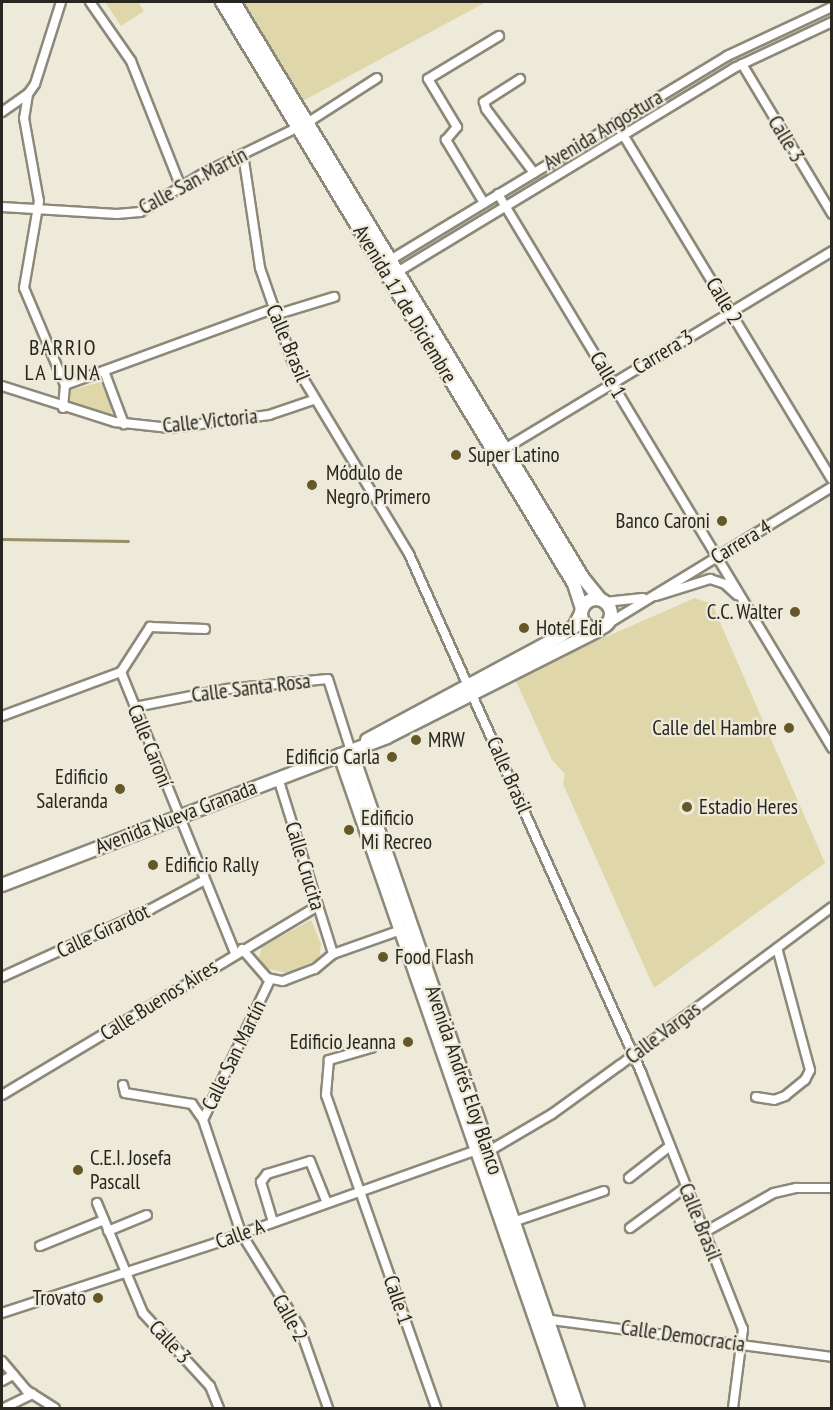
<!DOCTYPE html>
<html>
<head>
<meta charset="utf-8">
<style>
  body { margin:0 }
  #map { position:relative; width:833px; height:1410px; overflow:hidden; background:#eeeada; font-family:"PT Sans Narrow",sans-serif }
  div>[style] { position:absolute }
  .green>* { inset:0; background:#dfd6aa }
  .stream>* { height:3px; margin:-1.5px; padding:0 1.5px; transform-origin:1.5px; border-radius:1.5px; background:#988f65 }
  .roads { filter:drop-shadow(2px 0 #8c897a) drop-shadow(-2px 0 #8c897a) drop-shadow(0 2px #8c897a) drop-shadow(0 -2px #8c897a) }
  .street>* { height:8px; margin:-4px; padding:0 4px; transform-origin:4px; border-radius:4px; background:#fff }
  .secondary>* { height:12px; margin:-6px; padding:0 6px; transform-origin:6px; border-radius:6px; background:#fff }
  .secondary>.ring { margin:-6px; padding:0; box-sizing:content-box; background:none; border:12px solid #fff; border-radius:50% }
  .dots>* { width:16px; height:16px; translate:-50% -50%; box-sizing:border-box; border:3px solid #eeeada; border-radius:50% }
  span { translate:-50% -50%; white-space:nowrap; text-align:center; line-height:1.15; -webkit-text-stroke:4.5px #eeeada; paint-order:stroke }
  .street-label { font-size:21px; color:#282620 }
  .poi-label { font-size:21px; color:#282620 }
  .left { translate:0 -50%; text-align:left }
  .right { translate:-100% -50%; text-align:right }
  .neighbourhood-label { font-size:22px; color:#282620; letter-spacing:1.5px }
  .frame { position:absolute; inset:0; border:3px solid #282620; pointer-events:none }
</style>
</head>
<body>
<div id="map">
  <div class="green">
    <i style="clip-path:polygon(105px 2px,138px 2px,144px 11px,121px 26px)"></i>
    <i style="clip-path:polygon(242px 2px,486px 2px,301px 102px)"></i>
    <i style="clip-path:polygon(100px 382px,112px 407px,111px 415px,69px 404px,71px 390px)"></i>
    <i style="clip-path:polygon(695px 598px,712px 604px,825px 863px,654px 988px,563px 784px,565px 774px,552px 760px,514px 677px)"></i>
    <i style="clip-path:polygon(311px 920px,321px 944px,319px 959px,287px 973px,264px 968px,259px 957px,262px 947px)"></i>
  </div>
  <div class="stream">
    <i style="left:2px;top:539px;width:126px;rotate:0.9deg"></i>
  </div>
  <div class="roads">
    <div class="street">
      <i style="left:90px;top:2px;width:72px;rotate:55.2deg"></i>
      <i style="left:131px;top:61px;width:136px;rotate:68.4deg"></i>
      <i style="left:742px;top:64px;width:175px;rotate:59deg"></i>
      <i style="left:520px;top:79px;width:43px;rotate:147.4deg"></i>
      <i style="left:484px;top:102px;width:7px;rotate:74deg"></i>
      <i style="left:486px;top:109px;width:80px;rotate:53.1deg"></i>
      <i style="left:28px;top:94px;width:24px;rotate:99deg"></i>
      <i style="left:24px;top:118px;width:84px;rotate:79.8deg"></i>
      <i style="left:39px;top:201px;width:88px;rotate:99.8deg"></i>
      <i style="left:24px;top:288px;width:105px;rotate:67.1deg"></i>
      <i style="left:65px;top:385px;width:23px;rotate:95deg"></i>
      <i style="left:2px;top:112px;width:32px;rotate:-35deg"></i>
      <i style="left:28px;top:94px;width:12px;rotate:-55deg"></i>
      <i style="left:35px;top:84px;width:86px;rotate:-72.4deg"></i>
      <i style="left:616px;top:123px;width:416px;rotate:58.8deg"></i>
      <i style="left:243px;top:154px;width:115px;rotate:81.5deg"></i>
      <i style="left:260px;top:268px;width:97px;rotate:70.8deg"></i>
      <i style="left:292px;top:360px;width:227px;rotate:58.9deg"></i>
      <i style="left:409px;top:554px;width:568px;rotate:65.87deg"></i>
      <i style="left:641px;top:1072px;width:277px;rotate:68.4deg"></i>
      <i style="left:743px;top:1329px;width:80px;rotate:97.2deg"></i>
      <i style="left:498px;top:194px;width:647px;rotate:58.91deg"></i>
      <i style="left:484px;top:203px;width:74px;rotate:-121.1deg"></i>
      <i style="left:446px;top:140px;width:17px;rotate:-50deg"></i>
      <i style="left:457px;top:127px;width:56px;rotate:-121.1deg"></i>
      <i style="left:428px;top:79px;width:83px;rotate:-31.2deg"></i>
      <i style="left:2px;top:207px;width:115px;rotate:3.5deg"></i>
      <i style="left:117px;top:214px;width:23px;rotate:-5deg"></i>
      <i style="left:140px;top:212px;width:75px;rotate:-31.4deg"></i>
      <i style="left:204px;top:173px;width:114px;rotate:-25.9deg"></i>
      <i style="left:307px;top:123px;width:83px;rotate:-32.7deg"></i>
      <i style="left:387px;top:262px;width:398px;rotate:-31.2deg"></i>
      <i style="left:727px;top:56px;width:116px;rotate:-25deg"></i>
      <i style="left:394px;top:274px;width:398px;rotate:-31.2deg"></i>
      <i style="left:734px;top:68px;width:108px;rotate:-25.1deg"></i>
      <i style="left:275px;top:315px;width:62px;rotate:-17deg"></i>
      <i style="left:104px;top:371px;width:57px;rotate:69.3deg"></i>
      <i style="left:65px;top:385px;width:221px;rotate:-20.1deg"></i>
      <i style="left:2px;top:386px;width:119px;rotate:17.7deg"></i>
      <i style="left:115px;top:422px;width:55px;rotate:6.2deg"></i>
      <i style="left:170px;top:428px;width:100px;rotate:-7.5deg"></i>
      <i style="left:269px;top:415px;width:46px;rotate:-18.8deg"></i>
      <i style="left:501px;top:451px;width:387px;rotate:-31.1deg"></i>
      <i style="left:656px;top:596px;width:57px;rotate:-17.5deg"></i>
      <i style="left:710px;top:579px;width:16px;rotate:18deg"></i>
      <i style="left:725px;top:584px;width:16px;rotate:43deg"></i>
      <i style="left:605px;top:602px;width:38px;rotate:-6deg"></i>
      <i style="left:609px;top:623px;width:261px;rotate:-31.4deg"></i>
      <i style="left:121px;top:672px;width:303px;rotate:67.9deg"></i>
      <i style="left:121px;top:672px;width:54px;rotate:-57.2deg"></i>
      <i style="left:150px;top:627px;width:55px;rotate:2.1deg"></i>
      <i style="left:135px;top:707px;width:94px;rotate:-11.1deg"></i>
      <i style="left:227px;top:689px;width:101px;rotate:-5.7deg"></i>
      <i style="left:328px;top:679px;width:76px;rotate:72.3deg"></i>
      <i style="left:2px;top:716px;width:127px;rotate:-20.3deg"></i>
      <i style="left:278px;top:778px;width:184px;rotate:72.6deg"></i>
      <i style="left:242px;top:949px;width:38px;rotate:49deg"></i>
      <i style="left:267px;top:978px;width:16px;rotate:11deg"></i>
      <i style="left:283px;top:981px;width:34px;rotate:-21deg"></i>
      <i style="left:315px;top:969px;width:23px;rotate:-40deg"></i>
      <i style="left:333px;top:954px;width:72px;rotate:-19.4deg"></i>
      <i style="left:2px;top:977px;width:164px;rotate:-24.5deg"></i>
      <i style="left:151px;top:909px;width:59px;rotate:-28.3deg"></i>
      <i style="left:270px;top:980px;width:155px;rotate:115.6deg"></i>
      <i style="left:203px;top:1120px;width:119px;rotate:71.4deg"></i>
      <i style="left:241px;top:1233px;width:110px;rotate:58.1deg"></i>
      <i style="left:299px;top:1326px;width:87px;rotate:70.5deg"></i>
      <i style="left:371px;top:1048px;width:44px;rotate:164.1deg"></i>
      <i style="left:329px;top:1060px;width:35px;rotate:95deg"></i>
      <i style="left:326px;top:1095px;width:332px;rotate:70.6deg"></i>
      <i style="left:123px;top:1085px;width:8px;rotate:76deg"></i>
      <i style="left:125px;top:1093px;width:68px;rotate:9.3deg"></i>
      <i style="left:192px;top:1104px;width:19px;rotate:55deg"></i>
      <i style="left:2px;top:1095px;width:368px;rotate:-30.9deg"></i>
      <i style="left:756px;top:1097px;width:18px;rotate:9deg"></i>
      <i style="left:774px;top:1100px;width:12px;rotate:-20deg"></i>
      <i style="left:785px;top:1096px;width:26px;rotate:-39deg"></i>
      <i style="left:805px;top:1080px;width:11px;rotate:-63deg"></i>
      <i style="left:810px;top:1070px;width:126px;rotate:-105.1deg"></i>
      <i style="left:629px;top:1178px;width:52px;rotate:-38deg"></i>
      <i style="left:97px;top:1203px;width:119px;rotate:67.3deg"></i>
      <i style="left:143px;top:1313px;width:99px;rotate:47.5deg"></i>
      <i style="left:210px;top:1386px;width:24px;rotate:68deg"></i>
      <i style="left:273px;top:1222px;width:42px;rotate:-106.7deg"></i>
      <i style="left:261px;top:1182px;width:10px;rotate:-53deg"></i>
      <i style="left:267px;top:1174px;width:45px;rotate:-16.8deg"></i>
      <i style="left:310px;top:1161px;width:45px;rotate:68deg"></i>
      <i style="left:513px;top:1222px;width:96px;rotate:-18.8deg"></i>
      <i style="left:630px;top:1228px;width:69px;rotate:-36.2deg"></i>
      <i style="left:108px;top:1231px;width:42px;rotate:-22.3deg"></i>
      <i style="left:705px;top:1232px;width:79px;rotate:-29.5deg"></i>
      <i style="left:774px;top:1193px;width:23px;rotate:-13deg"></i>
      <i style="left:796px;top:1188px;width:36px"></i>
      <i style="left:40px;top:1246px;width:69px;rotate:-22.1deg"></i>
      <i style="left:2px;top:1313px;width:225px;rotate:-18.1deg"></i>
      <i style="left:216px;top:1243px;width:277px;rotate:-19.6deg"></i>
      <i style="left:477px;top:1150px;width:12px;rotate:5deg"></i>
      <i style="left:489px;top:1151px;width:73px;rotate:-30.4deg"></i>
      <i style="left:552px;top:1114px;width:84px;rotate:-35.8deg"></i>
      <i style="left:620px;top:1065px;width:264px;rotate:-36.7deg"></i>
      <i style="left:544px;top:1319px;width:290px;rotate:7.5deg"></i>
      <i style="left:2px;top:1361px;width:38px;rotate:50deg"></i>
      <i style="left:26px;top:1390px;width:34px;rotate:32deg"></i>
      <i style="left:2px;top:1381px;width:13px;rotate:-29deg"></i>
      <i style="left:4px;top:1408px;width:32px;rotate:-26deg"></i>
    </div>
    <div class="secondary">
      <i style="left:222px;top:2px;width:680px;rotate:58.83deg"></i>
      <i style="left:574px;top:584px;width:26px;rotate:72deg"></i>
      <i style="left:234px;top:2px;width:673px;rotate:58.79deg"></i>
      <i style="left:583px;top:578px;width:28px;rotate:51deg"></i>
      <i class="ring" style="left:581px;top:599px;width:18px;height:18px"></i>
      <i style="left:367px;top:740px;width:219px;rotate:-28.3deg"></i>
      <i style="left:560px;top:636px;width:17px;rotate:-33deg"></i>
      <i style="left:574px;top:627px;width:16px;rotate:-63deg"></i>
      <i style="left:351px;top:751px;width:695px;rotate:70.94deg"></i>
      <i style="left:340px;top:755px;width:691px;rotate:70.91deg"></i>
      <i style="left:2px;top:885px;width:412px;rotate:-21deg"></i>
      <i style="left:387px;top:737px;width:237px;rotate:-26.8deg"></i>
    </div>
  </div>
  <div class="dots">
    <i style="left:456px;top:455px;background:#645926"></i>
    <i style="left:312px;top:485px;background:#645926"></i>
    <i style="left:722px;top:521px;background:#645926"></i>
    <i style="left:795px;top:612px;background:#645926"></i>
    <i style="left:524px;top:628px;background:#645926"></i>
    <i style="left:789px;top:728px;background:#645926"></i>
    <i style="left:416px;top:740px;background:#645926"></i>
    <i style="left:392px;top:757px;background:#645926"></i>
    <i style="left:120px;top:789px;background:#645926"></i>
    <i style="left:687px;top:807px;background:#645926"></i>
    <i style="left:349px;top:830px;background:#645926"></i>
    <i style="left:153px;top:865px;background:#645926"></i>
    <i style="left:383px;top:957px;background:#645926"></i>
    <i style="left:408px;top:1042px;background:#645926"></i>
    <i style="left:78px;top:1170px;background:#645926"></i>
    <i style="left:98px;top:1298px;background:#645926"></i>
  </div>
  <div class="street-label">
    <span style="left:603px;top:130px;rotate:-31deg">Avenida Angostura</span>
    <span style="left:786px;top:139px;rotate:59deg">Calle 3</span>
    <span style="left:193px;top:181px;rotate:-28deg">Calle San Martín</span>
    <span style="left:724px;top:301px;rotate:59deg">Calle 2</span>
    <span style="left:405px;top:304px;rotate:59deg">Avenida 17 de Diciembre</span>
    <span style="left:288px;top:343px;rotate:67deg">Calle Brasil</span>
    <span style="left:663px;top:352px;rotate:-31deg">Carrera 3</span>
    <span style="left:608px;top:375px;rotate:59deg">Calle 1</span>
    <span style="left:210px;top:421px;rotate:-6deg">Calle Victoria</span>
    <span style="left:741px;top:542px;rotate:-31deg">Carrera 4</span>
    <span style="left:251px;top:688px;rotate:-7deg">Calle Santa Rosa</span>
    <span style="left:150px;top:746px;rotate:68deg">Calle Caroní</span>
    <span style="left:509px;top:775px;rotate:66deg">Calle Brasil</span>
    <span style="left:176px;top:817px;rotate:-21deg">Avenida Nueva Granada</span>
    <span style="left:305px;top:866px;rotate:73deg">Calle Crucita</span>
    <span style="left:103px;top:931px;rotate:-25deg">Calle Girardot</span>
    <span style="left:159px;top:1000px;rotate:-32deg">Calle Buenos Aires</span>
    <span style="left:663px;top:1033px;rotate:-37deg">Calle Vargas</span>
    <span style="left:234px;top:1055px;rotate:-64deg">Calle San Martín</span>
    <span style="left:464px;top:1080px;rotate:71deg">Avenida Andrés Eloy Blanco</span>
    <span style="left:700px;top:1222px;rotate:68deg">Calle Brasil</span>
    <span style="left:240px;top:1234px;rotate:-20deg">Calle A</span>
    <span style="left:398px;top:1300px;rotate:71deg">Calle 1</span>
    <span style="left:290px;top:1318px;rotate:61deg">Calle 2</span>
    <span style="left:683px;top:1336px;rotate:8deg">Calle Democracia</span>
    <span style="left:170px;top:1342px;rotate:47deg">Calle 3</span>
  </div>
  <div class="poi-label">
    <span class="left" style="left:468px;top:455px">Super Latino</span>
    <span class="left" style="left:326px;top:485px">Módulo de<br>Negro Primero</span>
    <span class="right" style="left:710px;top:521px">Banco Caroni</span>
    <span class="right" style="left:783px;top:612px">C.C. Walter</span>
    <span class="left" style="left:536px;top:628px">Hotel Edi</span>
    <span class="right" style="left:777px;top:728px">Calle del Hambre</span>
    <span class="left" style="left:428px;top:740px">MRW</span>
    <span class="right" style="left:380px;top:757px">Edificio Carla</span>
    <span class="right" style="left:108px;top:789px">Edificio<br>Saleranda</span>
    <span class="left" style="left:699px;top:807px">Estadio Heres</span>
    <span class="left" style="left:361px;top:830px">Edificio<br>Mi Recreo</span>
    <span class="left" style="left:165px;top:865px">Edificio Rally</span>
    <span class="left" style="left:395px;top:957px">Food Flash</span>
    <span class="right" style="left:396px;top:1042px">Edificio Jeanna</span>
    <span class="left" style="left:90px;top:1170px">C.E.I. Josefa<br>Pascall</span>
    <span class="right" style="left:86px;top:1298px">Trovato</span>
  </div>
  <div class="neighbourhood-label">
    <span style="left:63px;top:360px">BARRIO<br>LA LUNA</span>
  </div>
  <div class="frame"></div>
</div>
</body>
</html>
